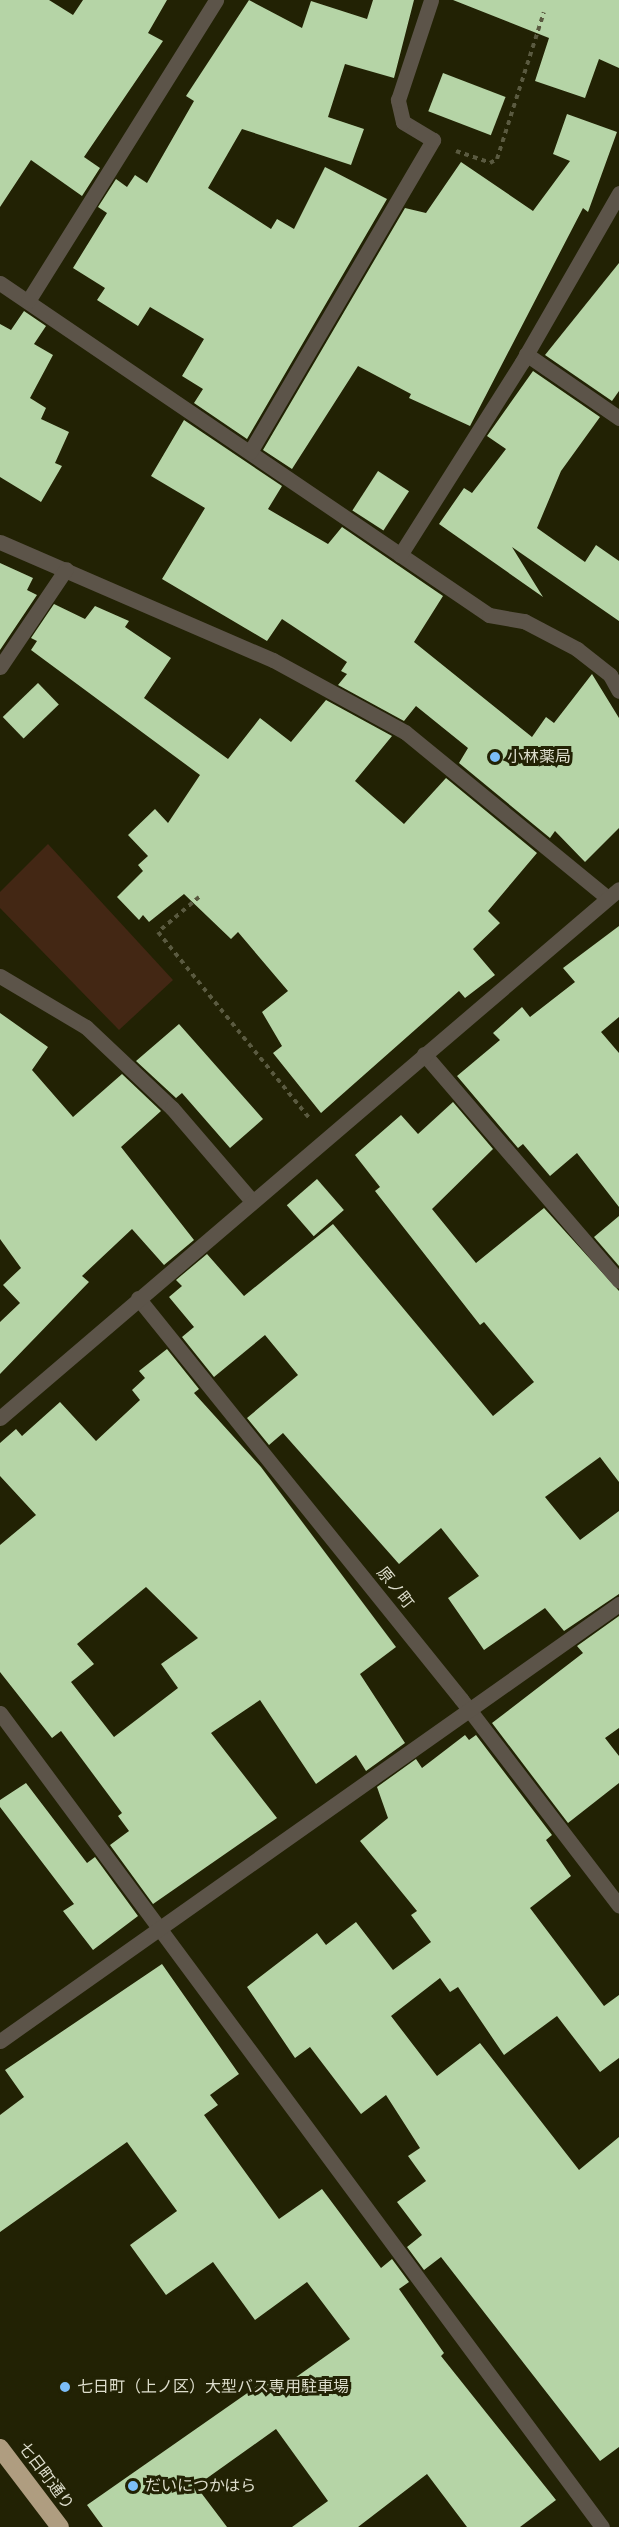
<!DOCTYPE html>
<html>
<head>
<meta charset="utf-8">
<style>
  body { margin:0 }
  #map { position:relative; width:619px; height:2527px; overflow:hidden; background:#222204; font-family:"Work Sans","Noto Sans JP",sans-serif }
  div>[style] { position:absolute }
  .green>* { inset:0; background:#432714 }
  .building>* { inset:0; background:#b5d4a6; transform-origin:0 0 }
  .path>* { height:4px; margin-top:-2px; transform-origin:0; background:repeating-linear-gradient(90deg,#5a5a40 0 4.5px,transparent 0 9px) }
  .minor>* { height:15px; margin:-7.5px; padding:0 7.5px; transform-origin:7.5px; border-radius:7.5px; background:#5c5449 }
  .highway>* { height:18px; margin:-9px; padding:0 9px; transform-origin:9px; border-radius:9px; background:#af9d80 }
  .dots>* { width:16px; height:16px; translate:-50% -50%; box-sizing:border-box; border:3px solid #222204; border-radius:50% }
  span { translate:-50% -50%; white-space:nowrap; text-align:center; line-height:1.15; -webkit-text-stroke:6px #222204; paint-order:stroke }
  .poi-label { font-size:16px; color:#ddc }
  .left { translate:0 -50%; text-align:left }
  .street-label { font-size:16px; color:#ddc }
</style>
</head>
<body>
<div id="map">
  <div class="green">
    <i style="clip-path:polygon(48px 844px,173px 980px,119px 1030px,0 908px,0 892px)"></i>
  </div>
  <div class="building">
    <i style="clip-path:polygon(0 0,49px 0,73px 15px,83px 0,167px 0,148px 33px,163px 41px,84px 157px,100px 168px,82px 196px,31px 160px,0 207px)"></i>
    <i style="clip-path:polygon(249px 0,302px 28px,311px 1px,367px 19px,373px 0,414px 0,394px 78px,345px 64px,328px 117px,364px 129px,351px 165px,242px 129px,208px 188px,271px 229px,277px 219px,294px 229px,325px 167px,387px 199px,247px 439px,194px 403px,203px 389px,182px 376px,204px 339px,150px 307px,138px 326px,97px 300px,105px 288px,73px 268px,107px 213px,98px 207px,116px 179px,127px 187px,135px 175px,147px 183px,194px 101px,186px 96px)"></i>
    <i style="clip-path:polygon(453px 0,619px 0,619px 68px,599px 59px,585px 98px,535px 81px,549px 38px)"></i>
    <i style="left:443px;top:73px;width:67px;height:41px;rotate:21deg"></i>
    <i style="clip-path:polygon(567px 114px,617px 132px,588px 212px,583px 208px,470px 426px,409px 398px,411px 394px,358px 366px,292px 469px,263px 450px,405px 208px,426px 213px,461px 162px,533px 211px,570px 161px,553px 154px)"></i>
    <i style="clip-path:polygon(619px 263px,619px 391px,612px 401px,545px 355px)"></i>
    <i style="clip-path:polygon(24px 311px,46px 326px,34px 344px,53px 355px,30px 398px,46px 408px,41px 419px,69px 432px,55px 463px,62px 466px,41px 502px,0 477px,0 324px,11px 330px)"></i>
    <i style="clip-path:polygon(533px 371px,600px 417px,561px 471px,537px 528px,585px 562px,596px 545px,619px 561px,619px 621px,512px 547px,543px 597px,439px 524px,464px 488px,472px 493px,506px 449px,487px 436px)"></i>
    <i style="clip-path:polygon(184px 420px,282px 486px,268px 509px,328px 544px,342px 527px,443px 596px,414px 642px,532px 737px,546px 717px,554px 723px,592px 674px,619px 718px,619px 828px,585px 862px,555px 831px,550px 838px,459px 763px,468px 748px,416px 706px,404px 721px,338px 685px,347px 674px,341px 671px,347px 662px,282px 619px,267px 641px,162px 579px,205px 508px,151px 476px)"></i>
    <i style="left:378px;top:471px;width:37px;height:47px;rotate:33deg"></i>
    <i style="clip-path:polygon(0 563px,33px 578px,27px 590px,37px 595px,0 650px)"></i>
    <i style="clip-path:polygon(54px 604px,85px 619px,95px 606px,129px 621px,125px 627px,171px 658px,144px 698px,228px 759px,260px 718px,291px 742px,326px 700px,392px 736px,355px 781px,404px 824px,446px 778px,537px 853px,488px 911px,500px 923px,473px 949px,495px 975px,465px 998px,459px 991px,321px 1113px,273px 1053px,282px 1046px,262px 1012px,288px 991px,238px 932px,231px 939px,184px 894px,149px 922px,143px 915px,139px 920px,117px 897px,143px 871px,138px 865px,148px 856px,128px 835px,155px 809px,168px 823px,200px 775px,31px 650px,37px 641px,31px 638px)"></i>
    <i style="left:38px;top:683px;width:30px;height:49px;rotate:46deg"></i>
    <i style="clip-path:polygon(619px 926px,619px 1017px,601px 1032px,619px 1053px,619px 1207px,577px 1153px,550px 1176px,523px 1144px,518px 1148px,457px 1076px,500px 1040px,493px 1033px,522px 1007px,530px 1017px,575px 982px,563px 968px)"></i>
    <i style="clip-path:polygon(0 1013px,48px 1047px,32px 1070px,73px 1117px,122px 1074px,161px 1111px,121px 1147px,194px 1240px,164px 1265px,132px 1229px,82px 1276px,89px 1282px,0 1374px,0 1322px,20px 1303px,3px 1285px,21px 1268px,0 1239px)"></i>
    <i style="clip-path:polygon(179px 1024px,263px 1119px,230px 1148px,182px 1093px,176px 1098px,136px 1061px)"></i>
    <i style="clip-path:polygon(453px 1102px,493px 1149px,432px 1209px,476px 1263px,544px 1208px,619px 1291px,619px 1482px,600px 1457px,545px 1497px,580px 1540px,619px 1511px,619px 1594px,564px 1631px,545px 1608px,484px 1650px,448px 1598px,479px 1576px,441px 1528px,399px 1564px,283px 1433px,269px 1445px,247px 1418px,298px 1375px,265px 1335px,214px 1377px,182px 1337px,194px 1327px,169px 1297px,182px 1286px,176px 1280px,207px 1254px,244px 1296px,333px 1224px,493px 1416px,534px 1382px,484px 1322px,480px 1325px,375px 1191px,380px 1187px,355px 1155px,401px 1115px,418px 1134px)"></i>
    <i style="left:317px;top:1179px;width:41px;height:40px;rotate:49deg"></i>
    <i style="clip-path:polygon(619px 1216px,619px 1266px,594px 1237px)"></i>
    <i style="clip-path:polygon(evenodd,167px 1349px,199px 1389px,194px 1393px,261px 1467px,396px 1647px,360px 1674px,405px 1743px,366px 1771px,356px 1755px,316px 1784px,260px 1700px,211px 1733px,277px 1818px,153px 1904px,110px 1845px,129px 1831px,118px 1816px,122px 1813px,61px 1731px,52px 1738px,0 1672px,0 1545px,36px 1515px,0 1476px,0 1443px,16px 1429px,22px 1436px,60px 1402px,96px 1441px,140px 1400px,132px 1390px,145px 1378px,139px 1371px,167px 1349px,146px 1587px,198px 1638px,161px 1664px,178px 1688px,114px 1737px,71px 1682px,94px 1664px,77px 1644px,146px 1587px)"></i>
    <i style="clip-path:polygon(619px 1616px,619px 1728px,605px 1738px,619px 1756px,619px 1783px,568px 1823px,492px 1723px,583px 1653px,577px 1646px)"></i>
    <i style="clip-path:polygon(465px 1735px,469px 1740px,476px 1735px,552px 1835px,546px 1840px,571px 1876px,530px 1908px,604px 2006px,619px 1995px,619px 2058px,600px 2072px,557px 2016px,504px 2055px,458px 1987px,450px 1992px,440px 1978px,391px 2016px,437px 2076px,480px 2043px,579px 2170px,619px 2137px,619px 2447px,600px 2461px,441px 2257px,424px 2270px,407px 2247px,422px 2235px,397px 2202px,426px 2181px,408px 2156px,420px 2148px,386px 2095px,361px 2114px,310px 2047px,295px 2058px,247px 1987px,317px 1933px,326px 1945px,356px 1922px,393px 1970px,431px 1942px,411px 1915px,417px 1911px,360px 1841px,388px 1818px,377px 1787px,416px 1759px,422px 1768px)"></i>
    <i style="clip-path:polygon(26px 1783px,87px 1863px,95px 1857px,138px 1916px,93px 1950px,63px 1911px,74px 1904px,0 1807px,0 1800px)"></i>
    <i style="clip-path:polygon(162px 1964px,239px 2074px,210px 2095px,218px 2105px,204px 2115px,279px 2219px,322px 2189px,381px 2268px,392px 2259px,409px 2282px,399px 2289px,444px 2353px,441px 2356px,556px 2500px,520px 2527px,467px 2527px,427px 2474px,358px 2527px,292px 2527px,328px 2501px,276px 2429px,196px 2486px,227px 2527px,103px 2527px,87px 2505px,266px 2380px,275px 2392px,350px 2339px,307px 2282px,255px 2320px,213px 2262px,166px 2295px,130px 2245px,177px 2211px,127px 2142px,0 2232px,0 2115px,24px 2097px,5px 2070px)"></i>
  </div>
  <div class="path">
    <i style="left:456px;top:151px;width:36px;rotate:19deg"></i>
    <i style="left:490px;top:163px;width:8px;rotate:-30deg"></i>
    <i style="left:497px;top:159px;width:154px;rotate:-72.3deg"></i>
    <i style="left:199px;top:897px;width:54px;rotate:139.5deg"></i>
    <i style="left:158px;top:932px;width:241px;rotate:50.9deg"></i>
  </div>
  <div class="minor">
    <i style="left:0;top:283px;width:591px;rotate:34.17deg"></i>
    <i style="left:489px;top:615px;width:36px;rotate:10deg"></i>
    <i style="left:524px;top:621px;width:60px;rotate:27.8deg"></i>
    <i style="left:577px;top:649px;width:42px;rotate:38.2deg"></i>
    <i style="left:610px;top:675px;width:18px;rotate:61deg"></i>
    <i style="left:28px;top:301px;width:355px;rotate:-58deg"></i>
    <i style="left:526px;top:354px;width:113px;rotate:34.5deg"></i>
    <i style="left:250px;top:452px;width:362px;rotate:-59.6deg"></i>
    <i style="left:433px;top:140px;width:35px;rotate:-149deg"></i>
    <i style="left:403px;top:122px;width:23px;rotate:-103deg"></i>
    <i style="left:398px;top:100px;width:105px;rotate:-71.7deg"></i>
    <i style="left:0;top:542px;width:297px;rotate:23.4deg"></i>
    <i style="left:273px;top:660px;width:150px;rotate:28.6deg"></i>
    <i style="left:405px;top:732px;width:262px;rotate:39.3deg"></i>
    <i style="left:400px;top:555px;width:228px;rotate:-57.7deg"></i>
    <i style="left:522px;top:362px;width:195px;rotate:-60.1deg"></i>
    <i style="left:0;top:667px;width:118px;rotate:-56deg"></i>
    <i style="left:0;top:976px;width:100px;rotate:30.7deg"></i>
    <i style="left:86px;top:1027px;width:118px;rotate:43.3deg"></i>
    <i style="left:172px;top:1108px;width:123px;rotate:49.3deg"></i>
    <i style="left:424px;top:1054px;width:299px;rotate:49.3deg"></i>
    <i style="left:138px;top:1298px;width:515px;rotate:51.15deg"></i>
    <i style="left:461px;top:1699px;width:260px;rotate:52.6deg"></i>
    <i style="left:0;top:1418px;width:814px;rotate:-40.52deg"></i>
    <i style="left:0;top:1713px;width:1012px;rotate:53.51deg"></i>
    <i style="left:0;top:2041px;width:758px;rotate:-35.22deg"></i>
  </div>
  <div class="highway">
    <i style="left:0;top:2448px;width:99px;rotate:52.8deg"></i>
  </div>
  <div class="dots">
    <i style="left:495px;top:757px;background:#7cbef9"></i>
    <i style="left:65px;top:2387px;background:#7cbef9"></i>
    <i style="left:133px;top:2486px;background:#7cbef9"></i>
  </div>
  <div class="poi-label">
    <span class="left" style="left:507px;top:757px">小林薬局</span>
    <span class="left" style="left:77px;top:2387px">七日町（上ノ区）大型バス専用駐車場</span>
    <span class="left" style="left:145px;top:2486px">だいにつかはら</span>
  </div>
  <div class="street-label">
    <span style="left:395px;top:1588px;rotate:51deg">原ノ町</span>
    <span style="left:46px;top:2476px;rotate:53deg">七日町通り</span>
  </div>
</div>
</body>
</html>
